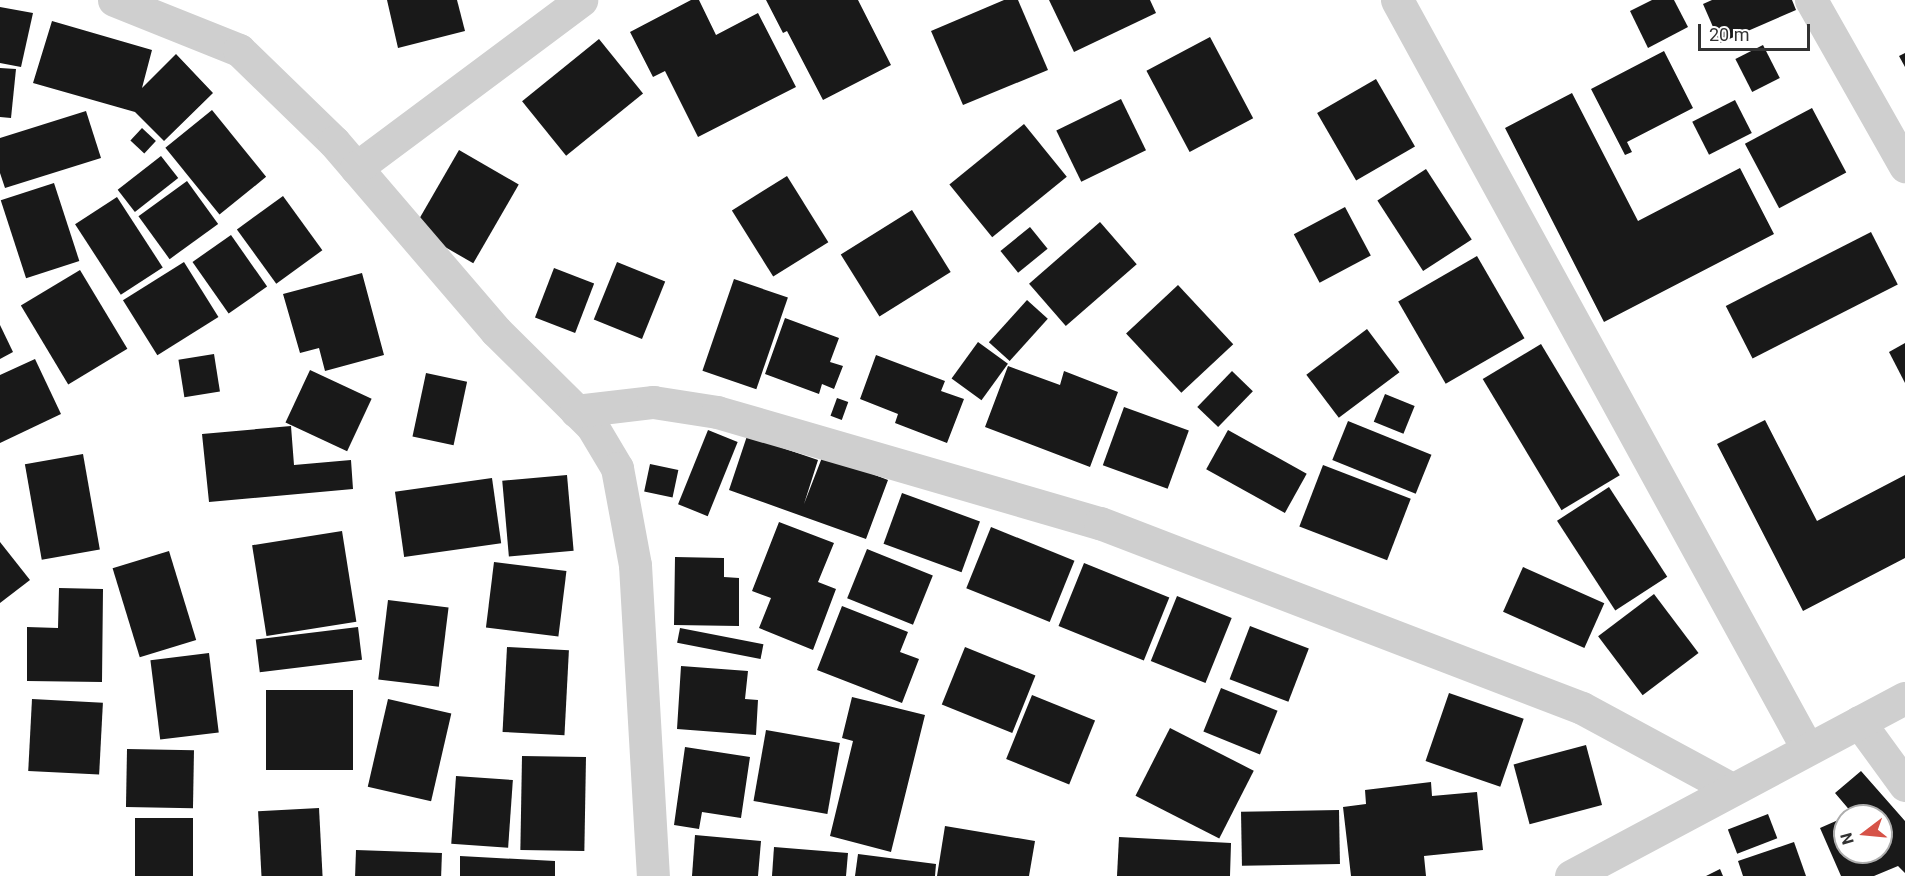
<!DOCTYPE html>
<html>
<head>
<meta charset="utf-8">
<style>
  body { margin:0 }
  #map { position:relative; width:1905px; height:876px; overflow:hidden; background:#fff; font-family:Roboto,sans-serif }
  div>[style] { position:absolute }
  .building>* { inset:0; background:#191919; transform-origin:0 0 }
  .minor>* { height:33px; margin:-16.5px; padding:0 16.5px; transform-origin:16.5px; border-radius:16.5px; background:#cfcfcf }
  .tertiary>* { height:33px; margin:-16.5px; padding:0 16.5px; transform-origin:16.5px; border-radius:16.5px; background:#cfcfcf }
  span { translate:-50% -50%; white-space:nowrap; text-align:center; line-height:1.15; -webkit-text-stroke:6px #fff; paint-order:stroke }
  .north { position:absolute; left:1833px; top:804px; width:60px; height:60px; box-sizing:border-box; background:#fff; border:2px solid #adadad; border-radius:50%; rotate:254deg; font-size:16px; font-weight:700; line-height:24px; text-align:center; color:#323232 }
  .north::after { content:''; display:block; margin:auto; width:21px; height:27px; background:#d65348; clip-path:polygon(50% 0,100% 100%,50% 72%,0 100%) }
  .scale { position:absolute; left:1698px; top:24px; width:112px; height:27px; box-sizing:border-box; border:3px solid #323232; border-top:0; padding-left:8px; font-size:18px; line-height:21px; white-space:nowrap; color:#323232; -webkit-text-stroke:4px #fff; paint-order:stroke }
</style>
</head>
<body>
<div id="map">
  <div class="building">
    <i style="clip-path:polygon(387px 0,457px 0,465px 31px,398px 48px)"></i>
    <i style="clip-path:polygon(691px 0,699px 0,716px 35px,758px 13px,796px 87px,698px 137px,665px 71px,653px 77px,630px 32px)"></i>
    <i style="clip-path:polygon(766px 0,858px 0,891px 65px,823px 100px,787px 31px,783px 33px)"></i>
    <i style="clip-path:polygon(1004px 0,1018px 0,1048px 70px,963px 105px,931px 31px)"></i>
    <i style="clip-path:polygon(1049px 0,1150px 0,1156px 13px,1074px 52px)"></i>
    <i style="clip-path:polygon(1652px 0,1674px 0,1688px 27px,1648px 48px,1630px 11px)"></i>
    <i style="clip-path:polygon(1712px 0,1792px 0,1796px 10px,1720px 43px,1703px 4px)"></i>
    <i style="clip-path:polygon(0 7px,33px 13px,21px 67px,0 63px)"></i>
    <i style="clip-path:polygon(52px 21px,152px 50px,142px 88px,176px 54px,213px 93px,164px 141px,135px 112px,33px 83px)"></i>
    <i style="left:1210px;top:37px;width:92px;height:72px;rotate:62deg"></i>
    <i style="left:599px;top:39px;width:70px;height:99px;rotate:51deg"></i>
    <i style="left:1763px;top:45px;width:37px;height:31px;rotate:63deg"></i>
    <i style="clip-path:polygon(1664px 51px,1693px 108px,1627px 142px,1632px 152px,1625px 155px,1591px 89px)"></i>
    <i style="clip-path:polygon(1905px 53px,1905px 67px,1899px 56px)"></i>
    <i style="clip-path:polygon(0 68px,16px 69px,11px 118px,0 117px)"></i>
    <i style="left:1376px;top:79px;width:78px;height:68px;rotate:60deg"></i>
    <i style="clip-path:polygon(1572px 93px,1638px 221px,1740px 168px,1774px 234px,1604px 322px,1505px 128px)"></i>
    <i style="left:1121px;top:99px;width:57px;height:72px;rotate:64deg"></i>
    <i style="left:1735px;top:100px;width:37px;height:48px;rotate:63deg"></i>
    <i style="left:1812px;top:108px;width:73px;height:76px;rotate:62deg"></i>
    <i style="left:212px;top:110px;width:86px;height:60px;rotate:51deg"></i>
    <i style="clip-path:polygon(86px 111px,101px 158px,5px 188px,0 173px,0 138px)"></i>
    <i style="left:1024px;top:124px;width:68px;height:96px;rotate:51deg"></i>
    <i style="left:142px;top:128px;width:19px;height:17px;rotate:43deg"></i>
    <i style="left:459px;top:150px;width:69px;height:91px;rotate:30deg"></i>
    <i style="left:161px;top:156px;width:28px;height:55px;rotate:52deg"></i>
    <i style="left:1426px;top:169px;width:84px;height:58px;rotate:57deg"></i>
    <i style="left:787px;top:176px;width:78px;height:65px;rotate:58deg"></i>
    <i style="left:187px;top:181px;width:53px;height:60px;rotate:54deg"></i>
    <i style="left:54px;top:183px;width:82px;height:56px;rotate:72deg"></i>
    <i style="left:283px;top:196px;width:67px;height:57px;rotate:54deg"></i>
    <i style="left:117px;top:197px;width:84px;height:50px;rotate:57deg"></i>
    <i style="left:1345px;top:207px;width:55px;height:58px;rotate:62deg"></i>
    <i style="left:912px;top:210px;width:73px;height:84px;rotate:58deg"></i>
    <i style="left:1100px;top:222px;width:56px;height:94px;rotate:49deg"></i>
    <i style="left:1030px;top:227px;width:28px;height:38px;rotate:51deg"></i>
    <i style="left:1871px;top:232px;width:59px;height:163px;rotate:63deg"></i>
    <i style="left:231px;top:235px;width:63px;height:47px;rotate:55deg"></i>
    <i style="left:1477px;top:256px;width:95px;height:91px;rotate:60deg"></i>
    <i style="left:184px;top:262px;width:65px;height:72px;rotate:58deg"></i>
    <i style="left:617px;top:262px;width:52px;height:62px;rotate:22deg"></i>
    <i style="left:554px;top:268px;width:43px;height:53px;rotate:21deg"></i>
    <i style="left:80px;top:270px;width:92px;height:69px;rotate:59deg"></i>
    <i style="clip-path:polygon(362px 273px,384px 355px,325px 371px,319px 348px,300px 353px,283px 294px)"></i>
    <i style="left:734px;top:279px;width:57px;height:97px;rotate:19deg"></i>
    <i style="left:1178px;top:285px;width:81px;height:71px;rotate:47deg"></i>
    <i style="left:1027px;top:300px;width:28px;height:57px;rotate:42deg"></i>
    <i style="clip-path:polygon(785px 318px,839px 338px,830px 362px,843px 366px,834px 389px,822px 384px,819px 394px,765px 374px)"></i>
    <i style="clip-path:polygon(0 325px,13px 352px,0 359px)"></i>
    <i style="left:1367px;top:329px;width:54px;height:76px;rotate:53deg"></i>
    <i style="left:978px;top:342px;width:37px;height:45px;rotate:36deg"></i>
    <i style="clip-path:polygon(1905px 343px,1905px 383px,1889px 352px)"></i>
    <i style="left:1541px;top:344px;width:153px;height:68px;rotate:59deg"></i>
    <i style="left:214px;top:354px;width:38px;height:36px;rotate:81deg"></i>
    <i style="clip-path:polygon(876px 355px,945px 381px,941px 391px,964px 399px,947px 443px,895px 423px,898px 414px,860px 399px)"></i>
    <i style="clip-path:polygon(35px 359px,61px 414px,0 443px,0 375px)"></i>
    <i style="clip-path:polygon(1008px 366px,1060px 385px,1064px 371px,1118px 392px,1090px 467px,985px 427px)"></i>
    <i style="left:310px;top:370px;width:68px;height:58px;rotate:25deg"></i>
    <i style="left:1232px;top:371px;width:29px;height:50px;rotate:44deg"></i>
    <i style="left:426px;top:373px;width:42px;height:65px;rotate:12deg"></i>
    <i style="left:1385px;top:394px;width:32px;height:30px;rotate:22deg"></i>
    <i style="left:837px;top:398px;width:12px;height:19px;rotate:20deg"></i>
    <i style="left:1124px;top:407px;width:69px;height:62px;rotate:20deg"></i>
    <i style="clip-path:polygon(1765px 420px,1817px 521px,1905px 475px,1905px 558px,1803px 611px,1717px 444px)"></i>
    <i style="left:1348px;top:421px;width:90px;height:42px;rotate:22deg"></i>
    <i style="clip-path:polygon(291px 426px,294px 465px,351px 460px,353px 489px,209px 502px,202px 434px)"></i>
    <i style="left:708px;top:430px;width:32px;height:80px;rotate:22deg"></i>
    <i style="left:1228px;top:430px;width:90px;height:45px;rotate:29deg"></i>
    <i style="clip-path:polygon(747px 436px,818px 460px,804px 504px,823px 455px,888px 480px,866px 539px,729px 490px)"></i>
    <i style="left:83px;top:454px;width:97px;height:59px;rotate:80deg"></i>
    <i style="left:650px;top:464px;width:29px;height:28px;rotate:12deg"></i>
    <i style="left:1323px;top:465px;width:94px;height:66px;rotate:21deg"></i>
    <i style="left:567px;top:475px;width:76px;height:65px;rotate:85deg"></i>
    <i style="left:492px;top:478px;width:66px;height:98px;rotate:82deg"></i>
    <i style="left:1609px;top:487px;width:107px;height:62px;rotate:57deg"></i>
    <i style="left:902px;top:493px;width:83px;height:54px;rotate:20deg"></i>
    <i style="clip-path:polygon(779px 522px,834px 543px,818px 582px,836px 589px,813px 650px,759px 628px,771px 598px,752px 591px)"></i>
    <i style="left:991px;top:527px;width:90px;height:66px;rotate:22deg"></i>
    <i style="left:342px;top:531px;width:92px;height:91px;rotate:81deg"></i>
    <i style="clip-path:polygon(0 542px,30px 580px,0 603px)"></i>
    <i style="left:867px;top:549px;width:71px;height:53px;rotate:22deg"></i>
    <i style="left:169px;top:551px;width:93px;height:59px;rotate:73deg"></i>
    <i style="clip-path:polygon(675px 557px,724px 558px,724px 577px,739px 578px,739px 626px,674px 625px)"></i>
    <i style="left:494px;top:562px;width:73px;height:66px;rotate:7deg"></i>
    <i style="left:1084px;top:563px;width:92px;height:68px;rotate:22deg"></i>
    <i style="left:1523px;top:567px;width:89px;height:49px;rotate:24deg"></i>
    <i style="clip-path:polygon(59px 588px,103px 589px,102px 682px,27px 681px,27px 627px,58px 628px)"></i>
    <i style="left:1654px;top:594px;width:74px;height:70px;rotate:53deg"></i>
    <i style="left:1177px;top:596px;width:59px;height:70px;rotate:22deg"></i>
    <i style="left:388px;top:600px;width:61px;height:80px;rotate:7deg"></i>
    <i style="clip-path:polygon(842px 606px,908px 632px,900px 652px,919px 659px,902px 703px,817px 670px)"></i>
    <i style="left:1250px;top:626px;width:63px;height:57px;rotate:21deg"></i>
    <i style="left:358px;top:627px;width:33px;height:103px;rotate:83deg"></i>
    <i style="left:680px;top:628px;width:85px;height:15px;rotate:11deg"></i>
    <i style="left:507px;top:647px;width:62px;height:85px;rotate:3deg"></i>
    <i style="left:965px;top:647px;width:76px;height:62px;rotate:22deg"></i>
    <i style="left:209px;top:653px;width:80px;height:59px;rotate:83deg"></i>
    <i style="clip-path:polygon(681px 666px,748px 671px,745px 699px,758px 700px,756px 735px,677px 729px)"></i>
    <i style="left:1221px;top:688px;width:61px;height:47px;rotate:22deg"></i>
    <i style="left:266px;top:690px;width:87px;height:80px"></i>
    <i style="left:1449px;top:693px;width:79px;height:72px;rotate:19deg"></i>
    <i style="left:1032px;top:695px;width:68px;height:69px;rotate:22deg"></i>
    <i style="clip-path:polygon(852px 697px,925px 715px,891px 852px,830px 836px,853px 741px,842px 738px)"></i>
    <i style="left:32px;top:699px;width:71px;height:72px;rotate:3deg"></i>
    <i style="left:388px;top:699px;width:65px;height:90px;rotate:13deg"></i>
    <i style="left:1170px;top:728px;width:94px;height:76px;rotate:27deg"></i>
    <i style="left:766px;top:730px;width:75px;height:72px;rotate:10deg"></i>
    <i style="left:1586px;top:745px;width:62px;height:75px;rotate:75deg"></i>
    <i style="clip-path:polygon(685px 747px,750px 757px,741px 818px,702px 812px,699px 829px,674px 825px)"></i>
    <i style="left:127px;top:749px;width:67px;height:58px;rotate:1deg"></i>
    <i style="left:522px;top:756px;width:64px;height:94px;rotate:1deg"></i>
    <i style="clip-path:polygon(1861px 771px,1905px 821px,1905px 873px,1898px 866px,1874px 876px,1841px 876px,1820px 828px,1845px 817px,1845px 852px,1881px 852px,1881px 816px,1847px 816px,1852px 813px,1835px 793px)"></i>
    <i style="left:456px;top:776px;width:57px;height:68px;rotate:4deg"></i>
    <i style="clip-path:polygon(1431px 782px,1432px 796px,1477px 792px,1483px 850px,1424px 856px,1426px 876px,1351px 876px,1343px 807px,1366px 804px,1365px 790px)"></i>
    <i style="left:319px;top:808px;width:68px;height:61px;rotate:87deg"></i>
    <i style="left:1339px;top:810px;width:54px;height:98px;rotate:89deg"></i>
    <i style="left:1768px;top:814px;width:26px;height:43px;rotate:69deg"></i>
    <i style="left:135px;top:818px;width:58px;height:58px"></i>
    <i style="clip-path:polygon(945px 826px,1035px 841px,1029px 876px,937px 876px)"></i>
    <i style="clip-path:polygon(695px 835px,761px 841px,758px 876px,692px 876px)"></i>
    <i style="clip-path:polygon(1119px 837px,1231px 843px,1230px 876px,1117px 876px)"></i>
    <i style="clip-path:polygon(1794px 842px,1806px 876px,1743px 876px,1738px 861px)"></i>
    <i style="clip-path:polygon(774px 847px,848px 853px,846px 876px,772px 876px)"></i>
    <i style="left:356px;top:850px;width:86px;height:26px;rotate:2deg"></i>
    <i style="clip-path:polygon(858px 854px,936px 864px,935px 876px,855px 876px)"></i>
    <i style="clip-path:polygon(460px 856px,555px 861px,555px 876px,460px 876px)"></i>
    <i style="clip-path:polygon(1720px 869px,1723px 876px,1706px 876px)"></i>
  </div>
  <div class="minor">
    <i style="left:114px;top:0;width:135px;rotate:21.8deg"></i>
    <i style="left:239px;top:50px;width:132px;rotate:44.1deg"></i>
    <i style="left:334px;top:142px;width:249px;rotate:49.4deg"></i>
    <i style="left:496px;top:331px;width:135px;rotate:44.7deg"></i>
    <i style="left:592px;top:426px;width:49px;rotate:59.2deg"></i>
    <i style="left:617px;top:468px;width:99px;rotate:79.5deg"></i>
    <i style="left:635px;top:565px;width:312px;rotate:86.7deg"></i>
    <i style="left:1397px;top:0;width:853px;rotate:61.27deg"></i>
    <i style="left:1811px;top:0;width:191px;rotate:60.5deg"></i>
    <i style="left:356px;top:168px;width:281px;rotate:-36.7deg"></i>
    <i style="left:576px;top:411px;width:78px;rotate:-6.7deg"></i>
    <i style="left:653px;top:402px;width:65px;rotate:8.9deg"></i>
    <i style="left:717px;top:412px;width:399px;rotate:16.2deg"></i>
    <i style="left:1100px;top:523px;width:516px;rotate:21deg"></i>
    <i style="left:1582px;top:708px;width:168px;rotate:28.4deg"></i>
    <i style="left:1859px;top:722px;width:78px;rotate:53.9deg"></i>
  </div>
  <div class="tertiary">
    <i style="left:1571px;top:876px;width:378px;rotate:-28.1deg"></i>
  </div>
  <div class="north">N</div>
  <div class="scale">20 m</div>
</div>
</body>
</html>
